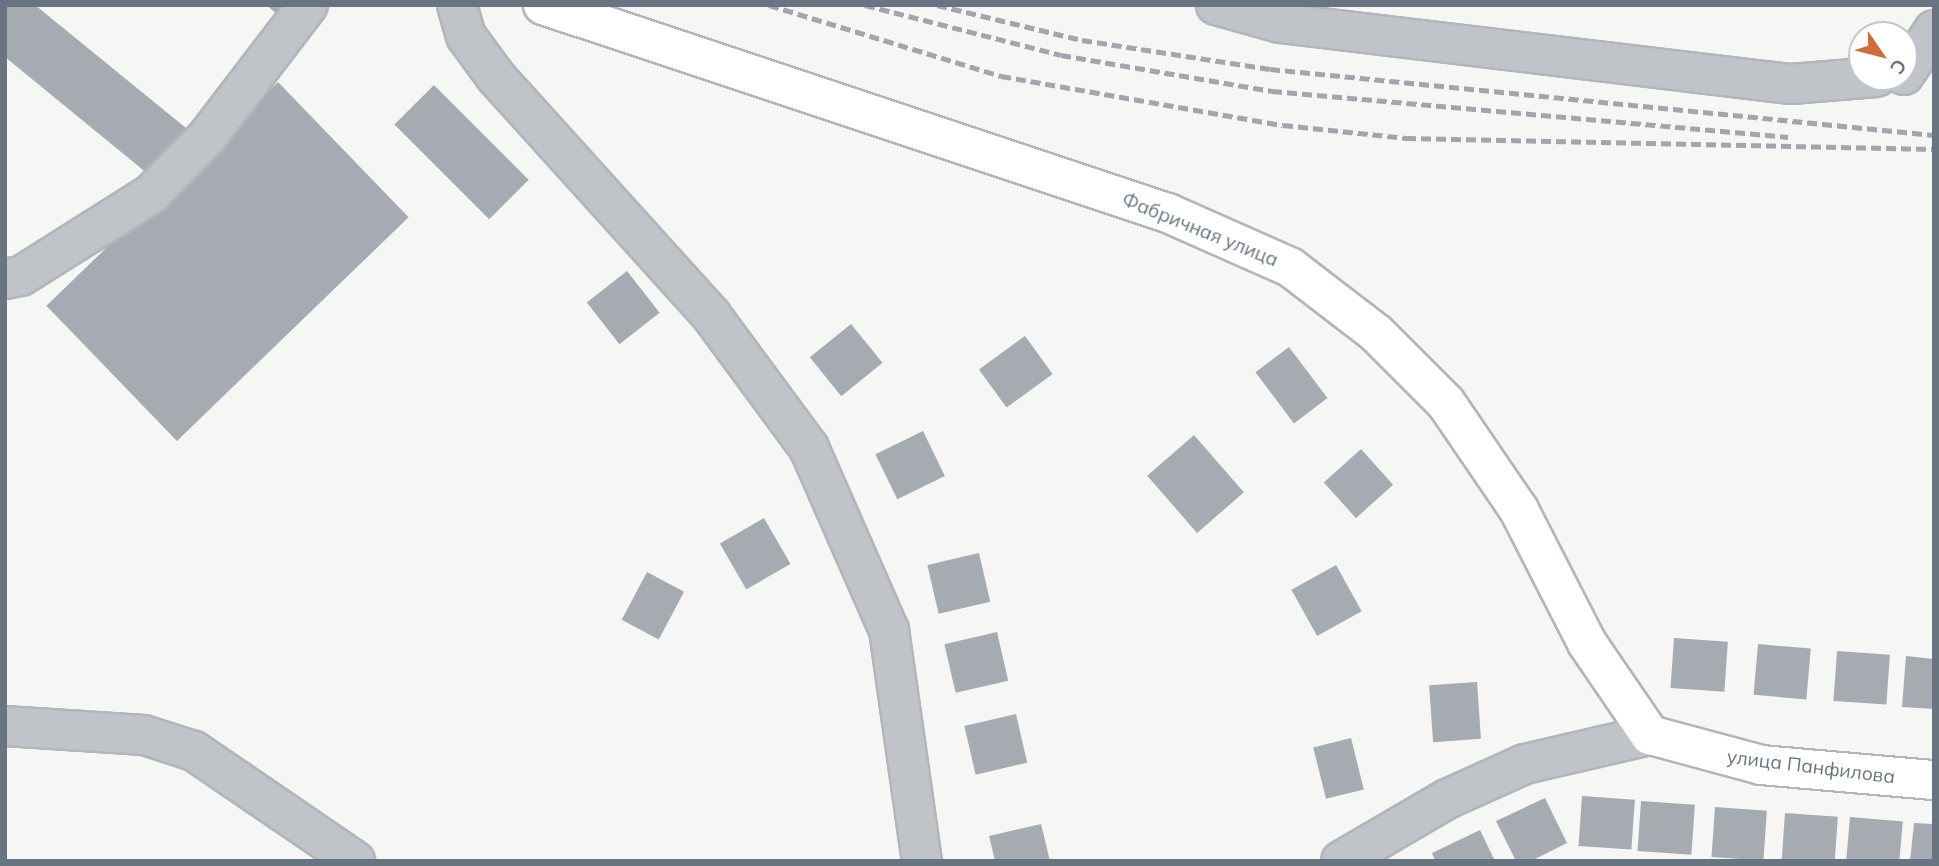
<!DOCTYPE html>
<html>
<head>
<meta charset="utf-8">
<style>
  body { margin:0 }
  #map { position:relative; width:1939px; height:866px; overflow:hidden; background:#f6f7f4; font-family:Mulish,sans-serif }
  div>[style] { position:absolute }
  .building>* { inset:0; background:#a5abb1; transform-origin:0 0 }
  .roads { filter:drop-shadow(2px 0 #b2b5b9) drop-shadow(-2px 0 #b2b5b9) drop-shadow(0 2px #b2b5b9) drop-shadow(0 -2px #b2b5b9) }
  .minor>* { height:38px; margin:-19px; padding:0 19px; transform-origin:19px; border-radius:19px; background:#c0c3c7 }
  .major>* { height:38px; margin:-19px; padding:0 19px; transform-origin:19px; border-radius:19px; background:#fff }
  .rail>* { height:5px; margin-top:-2.5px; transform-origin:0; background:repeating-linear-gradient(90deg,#a2a6ac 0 10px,transparent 0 15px) }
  span { translate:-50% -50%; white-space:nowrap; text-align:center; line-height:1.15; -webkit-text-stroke:7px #fff; paint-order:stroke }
  .street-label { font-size:19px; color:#697482 }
  .frame { position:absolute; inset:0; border:7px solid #697482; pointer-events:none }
  .north { position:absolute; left:1848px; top:21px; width:70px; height:70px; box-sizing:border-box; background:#fff; border:2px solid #c3c7cd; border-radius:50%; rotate:125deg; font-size:19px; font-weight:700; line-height:28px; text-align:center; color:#697482 }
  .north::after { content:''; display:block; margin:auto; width:24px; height:32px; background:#d16c3a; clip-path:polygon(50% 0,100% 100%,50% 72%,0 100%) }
</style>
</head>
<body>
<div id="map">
  <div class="building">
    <i style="clip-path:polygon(5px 5px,35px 5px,197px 137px,159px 183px,5px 57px)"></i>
    <i style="clip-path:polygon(266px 5px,282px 5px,276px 13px)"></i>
    <i style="left:278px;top:82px;width:188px;height:322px;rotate:46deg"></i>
    <i style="left:434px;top:85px;width:134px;height:56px;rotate:45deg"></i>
    <i style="left:627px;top:271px;width:53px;height:51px;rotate:52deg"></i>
    <i style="left:851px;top:324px;width:50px;height:53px;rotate:51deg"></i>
    <i style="left:1025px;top:336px;width:47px;height:57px;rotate:54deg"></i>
    <i style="left:1289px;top:347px;width:64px;height:42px;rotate:53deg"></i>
    <i style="left:923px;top:431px;width:50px;height:53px;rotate:64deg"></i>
    <i style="left:1194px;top:435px;width:76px;height:62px;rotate:49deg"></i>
    <i style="left:1361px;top:449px;width:48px;height:50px;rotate:48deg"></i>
    <i style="left:764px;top:518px;width:53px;height:51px;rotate:60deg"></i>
    <i style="left:979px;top:553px;width:50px;height:53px;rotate:77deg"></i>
    <i style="left:1336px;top:565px;width:53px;height:51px;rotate:61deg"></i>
    <i style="left:647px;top:572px;width:42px;height:54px;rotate:28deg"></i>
    <i style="left:997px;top:632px;width:50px;height:54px;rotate:77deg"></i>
    <i style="left:1674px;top:638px;width:54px;height:50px;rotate:4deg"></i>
    <i style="left:1758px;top:644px;width:53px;height:51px;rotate:5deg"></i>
    <i style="left:1837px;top:651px;width:53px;height:50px;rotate:4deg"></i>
    <i style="clip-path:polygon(1906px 656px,1934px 659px,1934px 709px,1902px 707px)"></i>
    <i style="left:1477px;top:682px;width:57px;height:48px;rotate:86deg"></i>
    <i style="left:1016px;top:714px;width:50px;height:53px;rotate:77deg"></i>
    <i style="left:1351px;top:738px;width:53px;height:39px;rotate:76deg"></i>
    <i style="left:1582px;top:796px;width:53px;height:50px;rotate:4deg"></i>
    <i style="clip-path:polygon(1545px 798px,1567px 843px,1531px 861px,1516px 861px,1496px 821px)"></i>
    <i style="left:1641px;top:801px;width:54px;height:50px;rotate:4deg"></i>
    <i style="left:1715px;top:807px;width:52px;height:50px;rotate:4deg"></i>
    <i style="left:1785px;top:813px;width:53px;height:48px;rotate:4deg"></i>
    <i style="left:1850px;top:817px;width:53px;height:44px;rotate:5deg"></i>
    <i style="clip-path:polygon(1914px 823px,1934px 824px,1934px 861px,1910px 861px)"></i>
    <i style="clip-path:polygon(1041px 824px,1050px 861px,995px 861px,989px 836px)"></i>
    <i style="clip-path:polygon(1480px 830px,1495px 861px,1435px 861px,1432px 853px)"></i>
  </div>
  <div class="roads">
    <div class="minor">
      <i style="left:457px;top:5px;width:32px;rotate:74deg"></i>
      <i style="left:466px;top:36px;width:51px;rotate:53.8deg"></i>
      <i style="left:496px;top:77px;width:321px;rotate:47.9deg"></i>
      <i style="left:711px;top:315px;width:165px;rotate:53.6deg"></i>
      <i style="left:809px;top:448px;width:199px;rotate:66.3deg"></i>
      <i style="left:889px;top:630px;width:233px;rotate:81.9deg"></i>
      <i style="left:1216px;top:5px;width:66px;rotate:15.7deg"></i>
      <i style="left:1280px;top:23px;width:515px;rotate:6.81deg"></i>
      <i style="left:1791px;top:84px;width:86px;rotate:-4.7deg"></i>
      <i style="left:1904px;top:75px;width:54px;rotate:-56.3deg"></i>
      <i style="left:5px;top:279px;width:16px;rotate:-11deg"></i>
      <i style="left:21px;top:276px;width:154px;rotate:-32.2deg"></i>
      <i style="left:151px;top:194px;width:80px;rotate:-45.5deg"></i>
      <i style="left:207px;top:137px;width:166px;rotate:-52.6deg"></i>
      <i style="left:5px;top:726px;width:139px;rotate:3.7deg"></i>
      <i style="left:144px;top:735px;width:52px;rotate:17.7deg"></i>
      <i style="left:194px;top:751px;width:195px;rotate:34.3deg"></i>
      <i style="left:1341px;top:861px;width:123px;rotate:-30.3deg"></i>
      <i style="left:1447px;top:799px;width:85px;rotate:-24.2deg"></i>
      <i style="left:1525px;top:764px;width:128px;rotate:-13.1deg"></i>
    </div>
    <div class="major">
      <i style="left:543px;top:5px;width:659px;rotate:18.41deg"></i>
      <i style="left:1168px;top:213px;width:133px;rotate:23.9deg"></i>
      <i style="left:1290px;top:267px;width:108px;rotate:37.5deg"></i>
      <i style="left:1376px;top:333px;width:99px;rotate:45deg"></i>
      <i style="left:1446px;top:403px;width:130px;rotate:55.7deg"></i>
      <i style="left:1519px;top:510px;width:149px;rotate:62.9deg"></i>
      <i style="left:1587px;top:643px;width:112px;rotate:55.6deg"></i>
      <i style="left:1650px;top:735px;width:115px;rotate:15.1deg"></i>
      <i style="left:1761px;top:765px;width:174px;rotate:5deg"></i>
    </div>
  </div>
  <div class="rail">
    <i style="left:769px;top:5px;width:243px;rotate:17deg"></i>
    <i style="left:1001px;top:76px;width:286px;rotate:9.9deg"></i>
    <i style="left:1283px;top:125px;width:124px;rotate:6deg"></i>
    <i style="left:1406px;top:138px;width:528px;rotate:1.19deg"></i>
    <i style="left:865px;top:5px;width:202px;rotate:14.3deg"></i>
    <i style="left:1061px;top:55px;width:214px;rotate:9.7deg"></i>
    <i style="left:1272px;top:91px;width:518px;rotate:5.09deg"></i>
    <i style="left:937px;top:5px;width:149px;rotate:13.6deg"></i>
    <i style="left:1082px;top:40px;width:190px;rotate:8.8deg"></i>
    <i style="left:1270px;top:69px;width:667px;rotate:5.68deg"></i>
  </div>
  <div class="street-label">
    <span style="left:1200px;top:230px;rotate:22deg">Фабричная улица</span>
    <span style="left:1811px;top:767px;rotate:7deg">улица Панфилова</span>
  </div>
  <div class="frame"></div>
  <div class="north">С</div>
</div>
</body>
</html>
